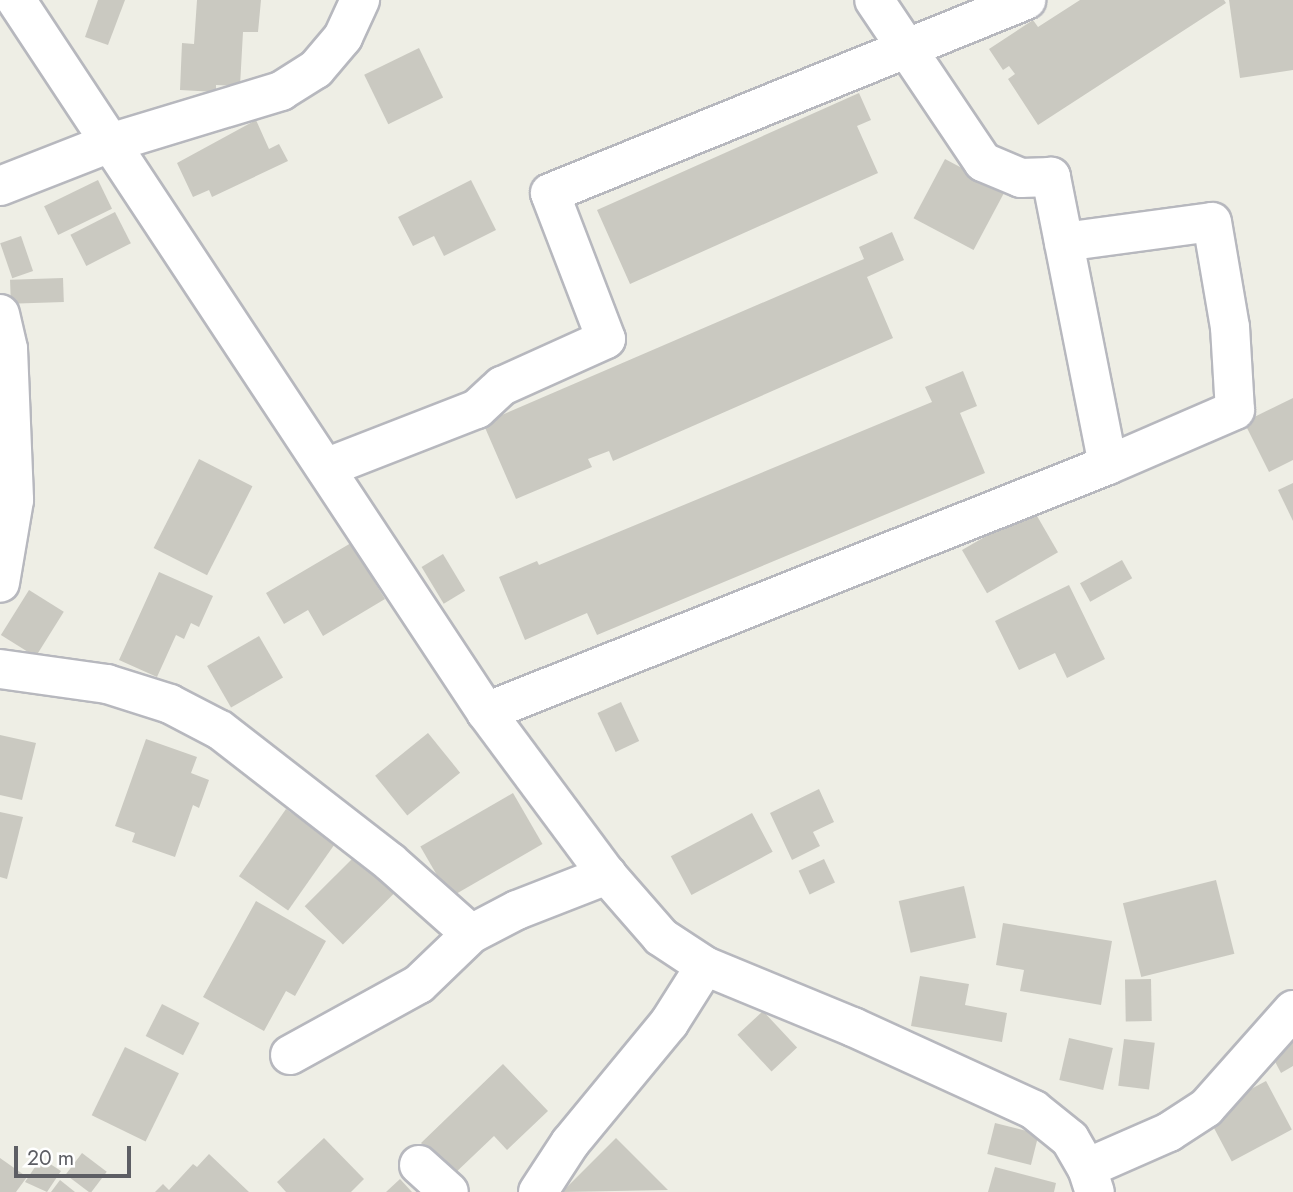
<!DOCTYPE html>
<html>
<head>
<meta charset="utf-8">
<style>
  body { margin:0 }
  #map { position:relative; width:1293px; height:1192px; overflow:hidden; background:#eeeee5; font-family:Jost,sans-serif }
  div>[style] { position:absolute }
  .building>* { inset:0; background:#cac9c1; transform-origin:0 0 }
  .roads { filter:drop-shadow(2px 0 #b7b8be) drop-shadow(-2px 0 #b7b8be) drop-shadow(0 2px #b7b8be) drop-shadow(0 -2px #b7b8be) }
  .street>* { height:38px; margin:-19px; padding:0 19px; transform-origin:19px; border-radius:19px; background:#fff }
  span { translate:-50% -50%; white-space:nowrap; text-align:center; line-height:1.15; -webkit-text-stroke:7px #fff; paint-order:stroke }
  .scale { position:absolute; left:14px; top:1146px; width:117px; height:32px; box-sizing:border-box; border:4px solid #5d5e64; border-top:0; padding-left:9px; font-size:21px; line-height:24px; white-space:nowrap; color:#5d5e64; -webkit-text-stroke:5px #fff; paint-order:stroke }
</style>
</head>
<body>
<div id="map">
  <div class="building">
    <i style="clip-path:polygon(98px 0,125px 0,108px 45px,85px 37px)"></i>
    <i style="clip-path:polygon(197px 0,261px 0,258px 32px,243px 32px,240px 86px,216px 85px,216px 92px,180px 90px,182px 43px,194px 44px)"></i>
    <i style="clip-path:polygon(1080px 0,1224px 0,1226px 3px,1038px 125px,1008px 79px,1015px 74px,1009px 66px,1003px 70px,989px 49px,1033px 20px,1038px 27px)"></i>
    <i style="clip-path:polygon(1229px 0,1293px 0,1293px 70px,1240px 78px)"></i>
    <i style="left:419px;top:48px;width:55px;height:61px;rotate:64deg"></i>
    <i style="clip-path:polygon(859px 93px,871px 120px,857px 126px,878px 173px,630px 284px,597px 210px)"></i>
    <i style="clip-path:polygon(256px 120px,269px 149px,279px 144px,288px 161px,212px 197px,209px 190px,193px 197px,177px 163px)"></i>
    <i style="left:945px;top:159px;width:68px;height:67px;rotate:28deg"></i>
    <i style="left:98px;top:180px;width:32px;height:60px;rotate:64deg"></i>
    <i style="clip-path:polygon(471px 180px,496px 230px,444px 256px,434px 236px,413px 246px,398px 217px)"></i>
    <i style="left:115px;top:212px;width:35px;height:50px;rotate:63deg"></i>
    <i style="clip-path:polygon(892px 232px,904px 260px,867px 277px,893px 338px,613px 461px,609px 451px,588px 459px,592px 467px,516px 499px,483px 423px,864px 259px,859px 247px)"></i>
    <i style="left:21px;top:236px;width:37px;height:22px;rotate:71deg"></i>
    <i style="left:63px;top:278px;width:24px;height:53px;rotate:88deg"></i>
    <i style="clip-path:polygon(963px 371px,977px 406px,960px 413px,985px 473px,597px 635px,587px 613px,525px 640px,499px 577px,537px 561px,539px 565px,932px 402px,925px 387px)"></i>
    <i style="clip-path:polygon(1293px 398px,1293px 460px,1269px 472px,1244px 422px)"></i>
    <i style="left:199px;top:459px;width:60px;height:100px;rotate:27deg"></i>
    <i style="clip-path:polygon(1293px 483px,1293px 521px,1278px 490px)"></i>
    <i style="left:1033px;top:509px;width:50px;height:82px;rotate:60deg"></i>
    <i style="clip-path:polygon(351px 543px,385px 599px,323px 636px,308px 610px,284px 624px,266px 593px)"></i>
    <i style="left:443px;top:554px;width:43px;height:25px;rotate:59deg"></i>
    <i style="left:1122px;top:560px;width:21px;height:48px;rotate:61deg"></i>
    <i style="clip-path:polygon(159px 572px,213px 596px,199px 627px,191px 623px,184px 639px,176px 635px,157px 677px,119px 660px)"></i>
    <i style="clip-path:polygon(1069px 585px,1105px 659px,1067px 678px,1055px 653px,1019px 670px,995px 621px)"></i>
    <i style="left:29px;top:590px;width:41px;height:53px;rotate:32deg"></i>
    <i style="left:259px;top:636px;width:48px;height:60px;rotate:60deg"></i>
    <i style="left:621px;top:702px;width:43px;height:26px;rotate:65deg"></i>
    <i style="left:428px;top:733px;width:51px;height:68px;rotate:51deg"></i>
    <i style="clip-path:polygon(0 735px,36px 743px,22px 800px,0 795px)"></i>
    <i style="clip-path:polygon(146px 739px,197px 757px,191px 773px,209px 780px,199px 808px,193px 805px,175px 857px,132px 842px,135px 833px,115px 826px)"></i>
    <i style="clip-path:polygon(819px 789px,834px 822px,813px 832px,820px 846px,792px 860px,770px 813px)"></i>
    <i style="left:513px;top:793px;width:59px;height:107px;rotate:60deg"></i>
    <i style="left:286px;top:809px;width:60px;height:82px;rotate:35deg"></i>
    <i style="clip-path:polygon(0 812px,23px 817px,7px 879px,0 877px)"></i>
    <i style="left:752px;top:813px;width:44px;height:92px;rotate:62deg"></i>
    <i style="left:357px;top:854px;width:54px;height:74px;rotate:45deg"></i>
    <i style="left:824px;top:859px;width:26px;height:28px;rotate:65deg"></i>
    <i style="left:1216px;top:880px;width:76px;height:96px;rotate:76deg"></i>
    <i style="left:964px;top:886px;width:53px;height:67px;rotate:77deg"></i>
    <i style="clip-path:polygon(256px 901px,326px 941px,295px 996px,286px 991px,264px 1031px,203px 997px)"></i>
    <i style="clip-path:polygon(1003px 923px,1112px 941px,1101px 1005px,1020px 991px,1024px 970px,996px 965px)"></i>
    <i style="clip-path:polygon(920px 976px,969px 984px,965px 1005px,1007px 1013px,1002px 1042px,911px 1026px)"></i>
    <i style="left:1151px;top:979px;width:42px;height:26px;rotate:89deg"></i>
    <i style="left:162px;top:1004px;width:42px;height:36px;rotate:27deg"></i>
    <i style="left:763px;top:1011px;width:50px;height:35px;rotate:47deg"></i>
    <i style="left:1069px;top:1038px;width:45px;height:43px;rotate:13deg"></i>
    <i style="left:1124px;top:1039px;width:31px;height:47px;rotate:7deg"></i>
    <i style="clip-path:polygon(1293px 1041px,1293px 1066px,1281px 1073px,1271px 1054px)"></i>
    <i style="left:125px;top:1047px;width:60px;height:76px;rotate:26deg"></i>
    <i style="clip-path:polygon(503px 1064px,548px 1111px,507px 1150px,494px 1136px,452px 1176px,421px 1143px)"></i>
    <i style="left:1266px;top:1081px;width:55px;height:68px;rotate:62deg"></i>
    <i style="left:995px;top:1123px;width:45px;height:32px;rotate:14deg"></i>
    <i style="clip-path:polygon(324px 1138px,364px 1179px,351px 1192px,286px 1192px,277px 1182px)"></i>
    <i style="clip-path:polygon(616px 1138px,668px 1190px,562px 1192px)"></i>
    <i style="left:82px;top:1153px;width:31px;height:27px;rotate:37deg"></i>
    <i style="clip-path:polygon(209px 1154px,249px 1192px,155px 1192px,163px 1184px,169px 1190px,193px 1164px,197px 1167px)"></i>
    <i style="clip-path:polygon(0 1158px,27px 1177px,16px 1192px,0 1192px)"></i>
    <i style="clip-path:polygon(41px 1158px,61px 1171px,47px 1192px,25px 1182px)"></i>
    <i style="clip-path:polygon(995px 1167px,1056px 1183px,1054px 1192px,988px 1192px)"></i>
    <i style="clip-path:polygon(400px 1179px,412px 1192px,386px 1192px)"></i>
    <i style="clip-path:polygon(60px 1180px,75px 1192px,51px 1192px)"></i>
  </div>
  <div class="roads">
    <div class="street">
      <i style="left:16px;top:0;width:853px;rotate:56.57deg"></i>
      <i style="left:486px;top:712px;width:203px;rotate:53.4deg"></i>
      <i style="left:607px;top:875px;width:82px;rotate:48.9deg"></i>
      <i style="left:661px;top:937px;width:53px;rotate:33.4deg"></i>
      <i style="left:705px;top:966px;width:160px;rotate:22.4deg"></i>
      <i style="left:853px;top:1027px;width:199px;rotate:24.6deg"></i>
      <i style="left:1034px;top:1110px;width:46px;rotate:38.9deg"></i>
      <i style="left:1070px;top:1139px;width:34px;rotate:60deg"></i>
      <i style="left:1087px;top:1168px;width:25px;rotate:72deg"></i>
      <i style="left:0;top:186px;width:118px;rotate:-21.4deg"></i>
      <i style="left:110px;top:143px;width:179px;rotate:-16.9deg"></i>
      <i style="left:281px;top:91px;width:41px;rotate:-32.2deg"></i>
      <i style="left:316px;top:69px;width:42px;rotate:-49.8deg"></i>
      <i style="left:343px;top:37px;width:41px;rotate:-65.3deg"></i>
      <i style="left:1064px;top:242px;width:149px;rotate:-7.7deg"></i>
      <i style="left:1212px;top:222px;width:107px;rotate:80.3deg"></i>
      <i style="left:1230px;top:327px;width:83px;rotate:86.6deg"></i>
      <i style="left:1235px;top:410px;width:138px;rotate:156.6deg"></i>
      <i style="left:0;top:314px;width:36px;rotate:77deg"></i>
      <i style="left:8px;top:349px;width:151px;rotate:87.7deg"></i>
      <i style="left:14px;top:500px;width:84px;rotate:99.6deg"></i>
      <i style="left:328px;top:467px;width:160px;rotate:-21.3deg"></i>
      <i style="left:477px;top:409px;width:34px;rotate:-43deg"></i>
      <i style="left:502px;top:386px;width:114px;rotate:-24.3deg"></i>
      <i style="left:606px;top:339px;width:156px;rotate:-111deg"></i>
      <i style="left:550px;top:193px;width:514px;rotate:-22.07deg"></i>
      <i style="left:0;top:669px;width:108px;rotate:8deg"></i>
      <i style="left:107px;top:684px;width:66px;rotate:17.6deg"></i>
      <i style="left:170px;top:704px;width:56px;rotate:27.5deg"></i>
      <i style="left:220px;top:730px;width:215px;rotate:37.8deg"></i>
      <i style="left:390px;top:862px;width:108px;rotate:41.6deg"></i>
      <i style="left:471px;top:934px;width:52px;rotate:-27.6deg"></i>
      <i style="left:517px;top:910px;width:97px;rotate:-21.3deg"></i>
      <i style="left:486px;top:712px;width:669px;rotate:-21.66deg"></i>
      <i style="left:1108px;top:465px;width:294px;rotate:-101.2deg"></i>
      <i style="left:1051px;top:177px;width:30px;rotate:178deg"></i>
      <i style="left:1021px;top:178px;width:41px;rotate:-157.2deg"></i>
      <i style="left:983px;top:162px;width:195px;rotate:-123.9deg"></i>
      <i style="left:290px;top:1055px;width:147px;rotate:-28.8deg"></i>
      <i style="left:419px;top:984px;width:72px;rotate:-43.9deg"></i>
      <i style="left:419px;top:1165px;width:40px;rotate:42deg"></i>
      <i style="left:1087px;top:1168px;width:90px;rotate:-23.7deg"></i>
      <i style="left:1169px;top:1132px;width:44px;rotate:-33deg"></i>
      <i style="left:1206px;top:1108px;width:131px;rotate:-48.4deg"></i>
      <i style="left:538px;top:1192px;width:59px;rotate:-56.9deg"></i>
      <i style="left:570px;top:1143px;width:156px;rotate:-50.5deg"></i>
      <i style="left:669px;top:1023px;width:67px;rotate:-57.7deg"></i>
    </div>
  </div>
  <div class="scale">20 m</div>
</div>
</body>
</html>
